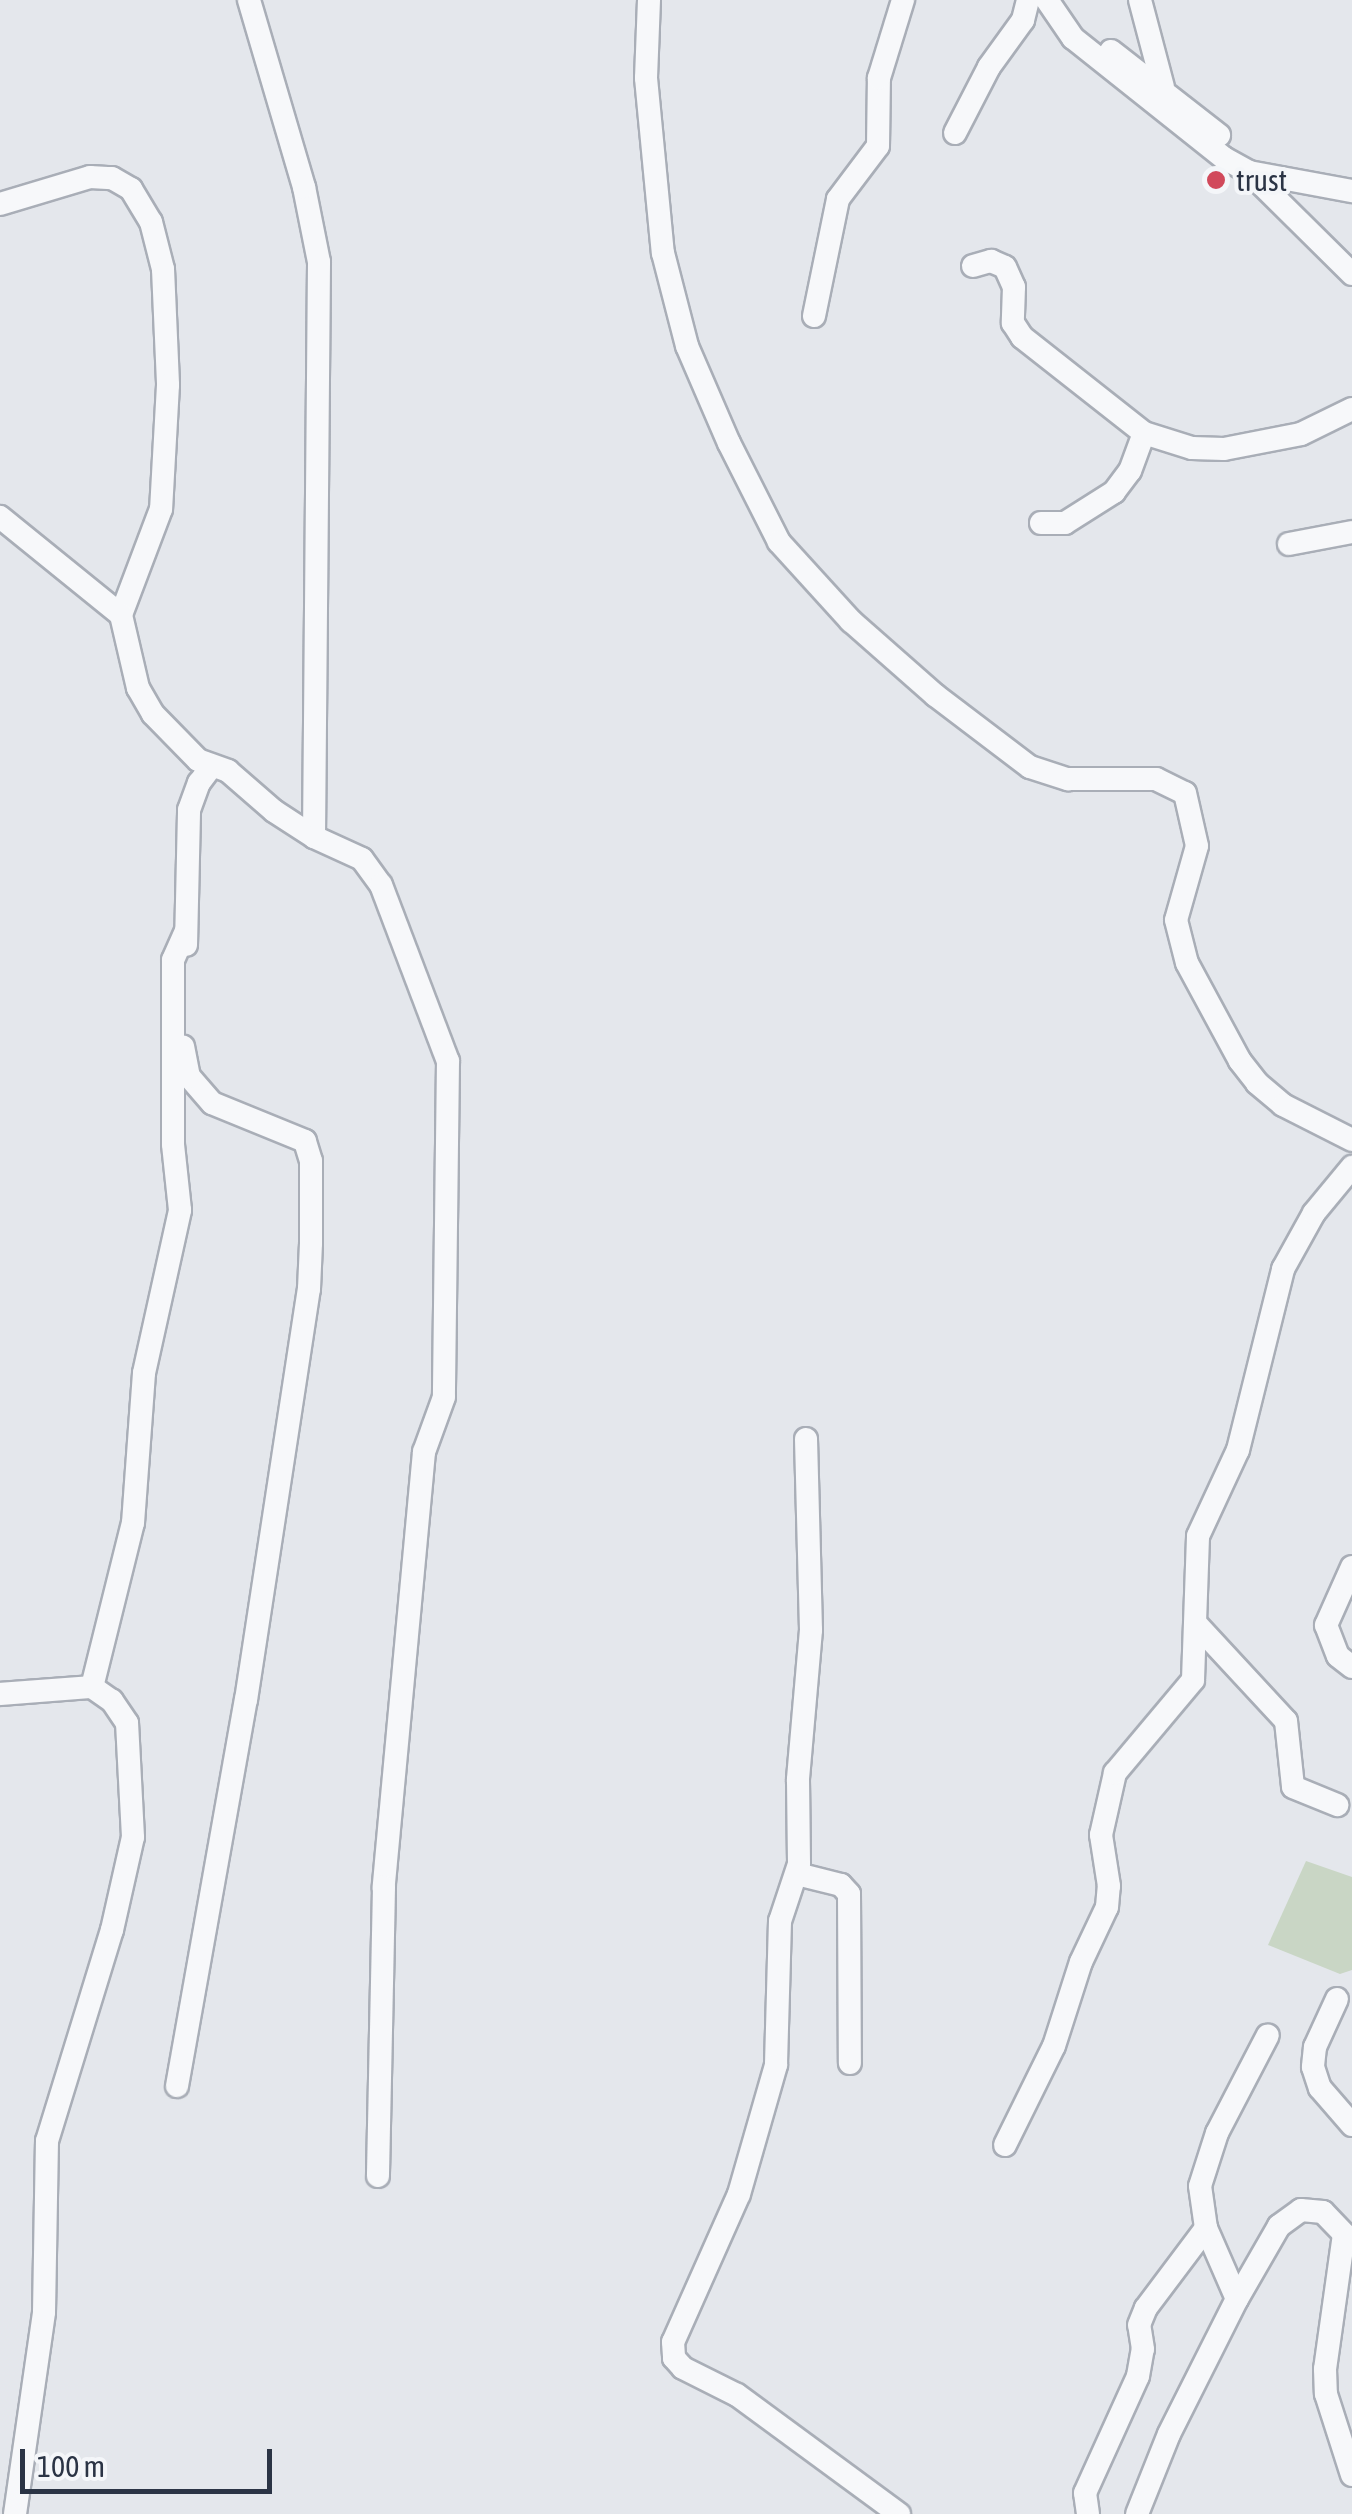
<!DOCTYPE html>
<html>
<head>
<meta charset="utf-8">
<style>
  body { margin:0 }
  #map { position:relative; width:1352px; height:2514px; overflow:hidden; background:#e4e7ec; font-family:"Asap Condensed",sans-serif }
  div>[style] { position:absolute }
  .green>* { inset:0; background:#c9d6c5 }
  .roads { filter:drop-shadow(2px 0 #a9aeb7) drop-shadow(-2px 0 #a9aeb7) drop-shadow(0 2px #a9aeb7) drop-shadow(0 -2px #a9aeb7) }
  .minor>* { height:22px; margin:-11px; padding:0 11px; transform-origin:11px; border-radius:11px; background:#f7f8fa }
  .dots>* { width:28px; height:28px; translate:-50% -50%; box-sizing:border-box; border:5px solid #f4f6f9; border-radius:50% }
  span { translate:-50% -50%; white-space:nowrap; text-align:center; line-height:1.15; -webkit-text-stroke:8px #f4f6f9; paint-order:stroke }
  .poi-label { font-size:30px; color:#2b3445 }
  .left { translate:0 -50%; text-align:left }
  .scale { position:absolute; left:20px; top:2449px; width:252px; height:45px; box-sizing:border-box; border:5px solid #2b3445; border-top:0; padding-left:12px; font-size:30px; line-height:35px; white-space:nowrap; color:#2b3445; -webkit-text-stroke:8px #f4f6f9; paint-order:stroke }
</style>
</head>
<body>
<div id="map">
  <div class="green">
    <i style="clip-path:polygon(1306px 1861px,1352px 1877px,1352px 1970px,1340px 1974px,1268px 1945px)"></i>
  </div>
  <div class="roads">
    <div class="minor">
      <i style="left:649px;top:0;width:78px;rotate:92.2deg"></i>
      <i style="left:646px;top:78px;width:176px;rotate:84.5deg"></i>
      <i style="left:663px;top:253px;width:96px;rotate:75.5deg"></i>
      <i style="left:687px;top:346px;width:106px;rotate:66.6deg"></i>
      <i style="left:729px;top:443px;width:111px;rotate:63.2deg"></i>
      <i style="left:779px;top:542px;width:107px;rotate:47.7deg"></i>
      <i style="left:851px;top:621px;width:112px;rotate:41.4deg"></i>
      <i style="left:935px;top:695px;width:119px;rotate:37.2deg"></i>
      <i style="left:1030px;top:767px;width:40px;rotate:18deg"></i>
      <i style="left:1068px;top:779px;width:88px"></i>
      <i style="left:1156px;top:779px;width:32px;rotate:26deg"></i>
      <i style="left:1185px;top:793px;width:54px;rotate:77.2deg"></i>
      <i style="left:1197px;top:846px;width:77px;rotate:105.8deg"></i>
      <i style="left:1176px;top:920px;width:44px;rotate:75.7deg"></i>
      <i style="left:1187px;top:963px;width:111px;rotate:61.6deg"></i>
      <i style="left:1240px;top:1061px;width:28px;rotate:52deg"></i>
      <i style="left:1257px;top:1083px;width:34px;rotate:40deg"></i>
      <i style="left:1283px;top:1105px;width:77px;rotate:26.9deg"></i>
      <i style="left:1047px;top:0;width:46px;rotate:55.6deg"></i>
      <i style="left:1073px;top:38px;width:193px;rotate:38.5deg"></i>
      <i style="left:1224px;top:158px;width:29px;rotate:29deg"></i>
      <i style="left:1249px;top:172px;width:145px;rotate:44.7deg"></i>
      <i style="left:1140px;top:0;width:90px;rotate:75.2deg"></i>
      <i style="left:1111px;top:51px;width:137px;rotate:37.9deg"></i>
      <i style="left:955px;top:133px;width:74px;rotate:-62.7deg"></i>
      <i style="left:989px;top:67px;width:58px;rotate:-54.1deg"></i>
      <i style="left:1023px;top:20px;width:21px;rotate:-76deg"></i>
      <i style="left:1249px;top:172px;width:105px;rotate:10.5deg"></i>
      <i style="left:0;top:204px;width:94px;rotate:-16.7deg"></i>
      <i style="left:90px;top:177px;width:22px;rotate:3deg"></i>
      <i style="left:112px;top:178px;width:22px;rotate:30deg"></i>
      <i style="left:131px;top:189px;width:39px;rotate:59deg"></i>
      <i style="left:151px;top:222px;width:49px;rotate:75.7deg"></i>
      <i style="left:163px;top:269px;width:116px;rotate:87.5deg"></i>
      <i style="left:168px;top:385px;width:124px;rotate:93.2deg"></i>
      <i style="left:161px;top:509px;width:113px;rotate:110.7deg"></i>
      <i style="left:121px;top:615px;width:156px;rotate:-141deg"></i>
      <i style="left:973px;top:266px;width:19px;rotate:-16deg"></i>
      <i style="left:991px;top:261px;width:15px;rotate:23deg"></i>
      <i style="left:1005px;top:267px;width:22px;rotate:66deg"></i>
      <i style="left:1014px;top:287px;width:36px;rotate:92deg"></i>
      <i style="left:1013px;top:323px;width:17px;rotate:57deg"></i>
      <i style="left:1022px;top:337px;width:155px;rotate:38.2deg"></i>
      <i style="left:1144px;top:433px;width:50px;rotate:17.4deg"></i>
      <i style="left:1192px;top:448px;width:32px;rotate:2deg"></i>
      <i style="left:1224px;top:449px;width:78px;rotate:-11deg"></i>
      <i style="left:1301px;top:434px;width:57px;rotate:-26.1deg"></i>
      <i style="left:814px;top:316px;width:119px;rotate:-78.4deg"></i>
      <i style="left:838px;top:199px;width:66px;rotate:-53deg"></i>
      <i style="left:878px;top:146px;width:68px;rotate:-89.2deg"></i>
      <i style="left:879px;top:78px;width:82px;rotate:-72.9deg"></i>
      <i style="left:1041px;top:523px;width:24px"></i>
      <i style="left:1065px;top:523px;width:58px;rotate:-32.3deg"></i>
      <i style="left:1114px;top:492px;width:26px;rotate:-53deg"></i>
      <i style="left:1130px;top:471px;width:40px;rotate:-69.8deg"></i>
      <i style="left:1289px;top:544px;width:64px;rotate:-10.8deg"></i>
      <i style="left:121px;top:615px;width:75px;rotate:76.9deg"></i>
      <i style="left:138px;top:688px;width:30px;rotate:60deg"></i>
      <i style="left:153px;top:714px;width:64px;rotate:45.6deg"></i>
      <i style="left:198px;top:760px;width:32px;rotate:20deg"></i>
      <i style="left:228px;top:771px;width:61px;rotate:41deg"></i>
      <i style="left:274px;top:811px;width:48px;rotate:33deg"></i>
      <i style="left:314px;top:837px;width:575px;rotate:-89.5deg"></i>
      <i style="left:319px;top:262px;width:76px;rotate:-101.3deg"></i>
      <i style="left:304px;top:187px;width:195px;rotate:-106.4deg"></i>
      <i style="left:314px;top:837px;width:53px;rotate:24.6deg"></i>
      <i style="left:362px;top:859px;width:32px;rotate:54deg"></i>
      <i style="left:381px;top:885px;width:188px;rotate:69.2deg"></i>
      <i style="left:448px;top:1061px;width:336px;rotate:90.7deg"></i>
      <i style="left:444px;top:1397px;width:59px;rotate:110deg"></i>
      <i style="left:424px;top:1452px;width:437px;rotate:95.3deg"></i>
      <i style="left:384px;top:1887px;width:289px;rotate:91.2deg"></i>
      <i style="left:186px;top:945px;width:135px;rotate:-88.7deg"></i>
      <i style="left:189px;top:810px;width:29px;rotate:-70deg"></i>
      <i style="left:199px;top:783px;width:21px;rotate:-53deg"></i>
      <i style="left:806px;top:1439px;width:191px;rotate:88.5deg"></i>
      <i style="left:811px;top:1630px;width:151px;rotate:95deg"></i>
      <i style="left:798px;top:1780px;width:84px;rotate:89.3deg"></i>
      <i style="left:799px;top:1864px;width:60px;rotate:108.4deg"></i>
      <i style="left:780px;top:1921px;width:144px;rotate:91.6deg"></i>
      <i style="left:776px;top:2065px;width:134px;rotate:106deg"></i>
      <i style="left:739px;top:2194px;width:162px;rotate:114deg"></i>
      <i style="left:673px;top:2342px;width:16px;rotate:86deg"></i>
      <i style="left:674px;top:2358px;width:13px;rotate:48deg"></i>
      <i style="left:683px;top:2368px;width:60px;rotate:26.6deg"></i>
      <i style="left:737px;top:2395px;width:201px;rotate:36.3deg"></i>
      <i style="left:1352px;top:1567px;width:64px;rotate:114.1deg"></i>
      <i style="left:1326px;top:1625px;width:33px;rotate:69deg"></i>
      <i style="left:1338px;top:1656px;width:18px;rotate:38deg"></i>
      <i style="left:1198px;top:1626px;width:129px;rotate:47.2deg"></i>
      <i style="left:1286px;top:1721px;width:66px;rotate:83.9deg"></i>
      <i style="left:1293px;top:1787px;width:48px;rotate:22.2deg"></i>
      <i style="left:0;top:1694px;width:92px;rotate:-4.4deg"></i>
      <i style="left:797px;top:1874px;width:45px;rotate:14deg"></i>
      <i style="left:841px;top:1885px;width:12px;rotate:48deg"></i>
      <i style="left:849px;top:1894px;width:169px;rotate:89.7deg"></i>
      <i style="left:1337px;top:1999px;width:53px;rotate:114.6deg"></i>
      <i style="left:1315px;top:2047px;width:20px;rotate:96deg"></i>
      <i style="left:1313px;top:2067px;width:22px;rotate:72deg"></i>
      <i style="left:1320px;top:2088px;width:49px;rotate:49.1deg"></i>
      <i style="left:177px;top:2086px;width:392px;rotate:-79.9deg"></i>
      <i style="left:246px;top:1700px;width:416px;rotate:-81.3deg"></i>
      <i style="left:309px;top:1289px;width:46px;rotate:-87.5deg"></i>
      <i style="left:311px;top:1243px;width:82px;rotate:-90deg"></i>
      <i style="left:311px;top:1161px;width:21px;rotate:-107deg"></i>
      <i style="left:305px;top:1141px;width:100px;rotate:-157.8deg"></i>
      <i style="left:212px;top:1103px;width:35px;rotate:-131deg"></i>
      <i style="left:189px;top:1077px;width:31px;rotate:-101deg"></i>
      <i style="left:1005px;top:2145px;width:110px;rotate:-63.7deg"></i>
      <i style="left:1054px;top:2046px;width:88px;rotate:-72.2deg"></i>
      <i style="left:1081px;top:1962px;width:61px;rotate:-64.7deg"></i>
      <i style="left:1107px;top:1907px;width:21px;rotate:-85deg"></i>
      <i style="left:1109px;top:1886px;width:52px;rotate:-98.9deg"></i>
      <i style="left:1101px;top:1835px;width:64px;rotate:-77.3deg"></i>
      <i style="left:1115px;top:1773px;width:121px;rotate:-50deg"></i>
      <i style="left:1193px;top:1680px;width:144px;rotate:-88deg"></i>
      <i style="left:1198px;top:1536px;width:95px;rotate:-65.1deg"></i>
      <i style="left:1238px;top:1450px;width:187px;rotate:-76deg"></i>
      <i style="left:1283px;top:1269px;width:64px;rotate:-61deg"></i>
      <i style="left:1314px;top:1213px;width:60px;rotate:-50.4deg"></i>
      <i style="left:1237px;top:2299px;width:77px;rotate:-113.6deg"></i>
      <i style="left:1206px;top:2228px;width:42px;rotate:-98.1deg"></i>
      <i style="left:1200px;top:2186px;width:56px;rotate:-72.2deg"></i>
      <i style="left:1217px;top:2133px;width:110px;rotate:-62.5deg"></i>
      <i style="left:15px;top:2514px;width:204px;rotate:-81.8deg"></i>
      <i style="left:44px;top:2312px;width:171px;rotate:-89deg"></i>
      <i style="left:47px;top:2141px;width:221px;rotate:-72.9deg"></i>
      <i style="left:112px;top:1930px;width:95px;rotate:-77.3deg"></i>
      <i style="left:133px;top:1837px;width:114px;rotate:-93deg"></i>
      <i style="left:127px;top:1723px;width:27px;rotate:-124deg"></i>
      <i style="left:112px;top:1701px;width:24px;rotate:-145deg"></i>
      <i style="left:92px;top:1687px;width:169px;rotate:-76deg"></i>
      <i style="left:133px;top:1523px;width:150px;rotate:-85.8deg"></i>
      <i style="left:144px;top:1373px;width:167px;rotate:-77.5deg"></i>
      <i style="left:180px;top:1210px;width:66px;rotate:-96.1deg"></i>
      <i style="left:173px;top:1144px;width:184px;rotate:-90deg"></i>
      <i style="left:173px;top:960px;width:32px;rotate:-66deg"></i>
      <i style="left:1088px;top:2514px;width:21px;rotate:-98deg"></i>
      <i style="left:1085px;top:2493px;width:128px;rotate:-65.6deg"></i>
      <i style="left:1138px;top:2376px;width:27px;rotate:-80deg"></i>
      <i style="left:1143px;top:2349px;width:24px;rotate:-99deg"></i>
      <i style="left:1139px;top:2325px;width:18px;rotate:-68deg"></i>
      <i style="left:1146px;top:2308px;width:100px;rotate:-53.1deg"></i>
      <i style="left:1137px;top:2514px;width:86px;rotate:-68.2deg"></i>
      <i style="left:1169px;top:2434px;width:151px;rotate:-63.3deg"></i>
      <i style="left:1237px;top:2299px;width:84px;rotate:-60.1deg"></i>
      <i style="left:1279px;top:2226px;width:27px;rotate:-36deg"></i>
      <i style="left:1301px;top:2210px;width:22px;rotate:5deg"></i>
      <i style="left:1323px;top:2212px;width:30px;rotate:46deg"></i>
      <i style="left:1344px;top:2234px;width:136px;rotate:98deg"></i>
      <i style="left:1325px;top:2369px;width:25px;rotate:88deg"></i>
      <i style="left:1326px;top:2394px;width:85px;rotate:72.2deg"></i>
    </div>
  </div>
  <div class="dots">
    <i style="left:1216px;top:180px;background:#d1495b"></i>
  </div>
  <div class="poi-label">
    <span class="left" style="left:1236px;top:180px">trust</span>
  </div>
  <div class="scale">100 m</div>
</div>
</body>
</html>
